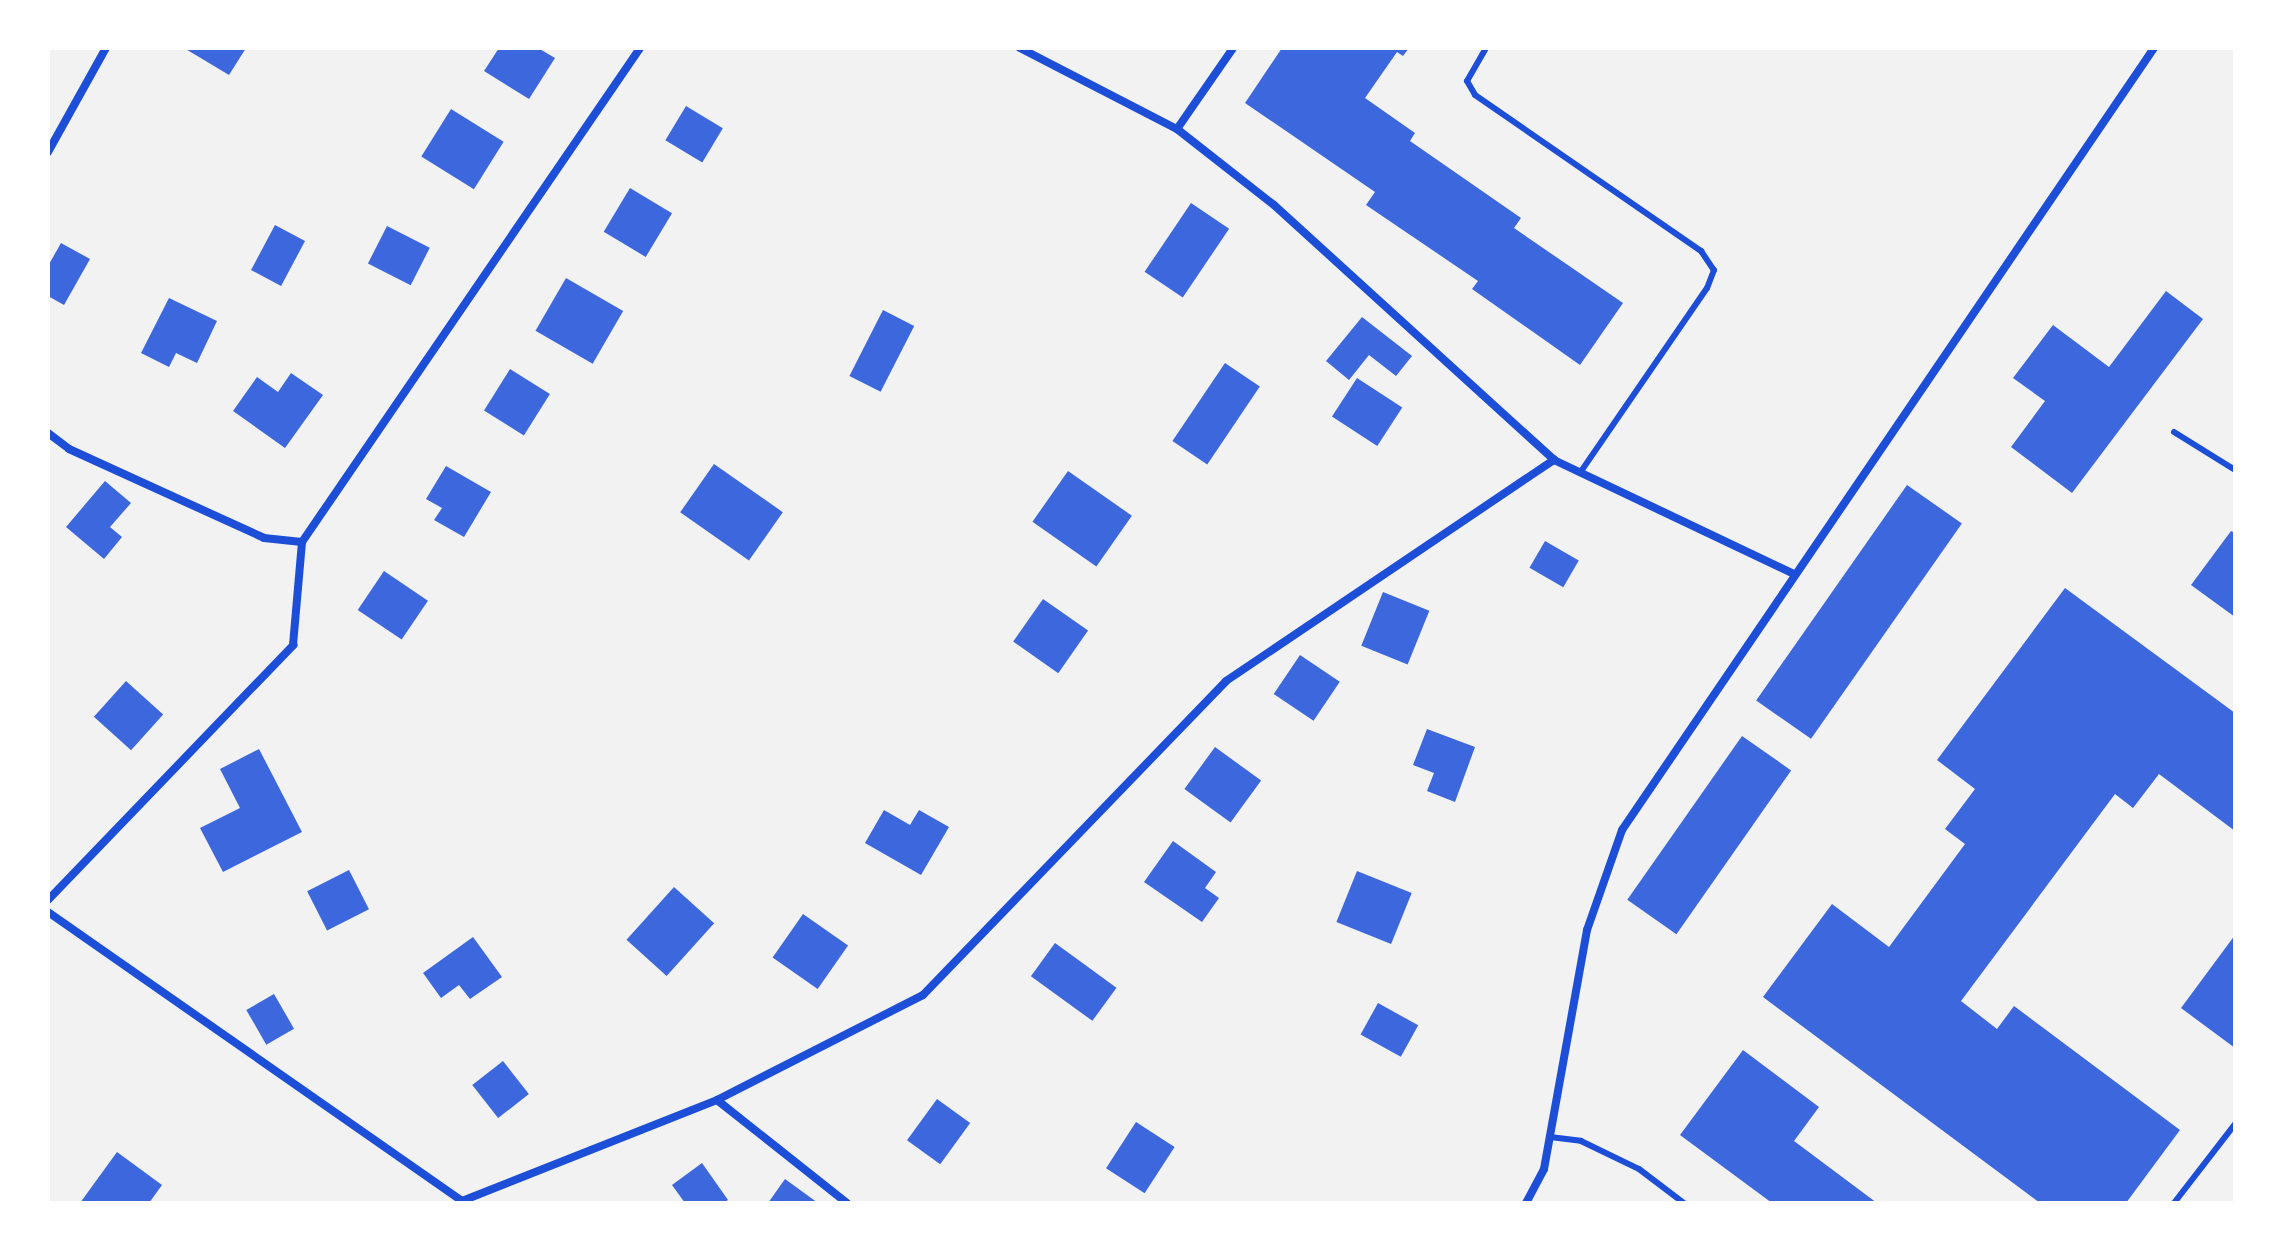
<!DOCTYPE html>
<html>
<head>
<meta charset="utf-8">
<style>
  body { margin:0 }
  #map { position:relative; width:2283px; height:1251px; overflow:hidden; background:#f2f2f2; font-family:"Exo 2",sans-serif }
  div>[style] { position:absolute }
  .building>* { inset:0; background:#3d67dc; transform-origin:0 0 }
  .service>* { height:6px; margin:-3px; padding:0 3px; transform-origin:3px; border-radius:3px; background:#1d4ed8 }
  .minor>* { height:8px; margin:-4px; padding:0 4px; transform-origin:4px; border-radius:4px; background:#1d4ed8 }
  span { translate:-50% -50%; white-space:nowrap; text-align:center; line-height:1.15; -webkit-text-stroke:6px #fff; paint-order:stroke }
  .frame { position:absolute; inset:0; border:50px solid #fff; pointer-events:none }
</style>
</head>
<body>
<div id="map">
  <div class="building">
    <i style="clip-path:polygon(184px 48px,246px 48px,229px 75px)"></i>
    <i style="clip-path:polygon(499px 48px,538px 48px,555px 58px,529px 99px,484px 71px)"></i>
    <i style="clip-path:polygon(1282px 48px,1409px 48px,1403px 56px,1397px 52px,1365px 98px,1415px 133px,1410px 141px,1521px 218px,1514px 228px,1623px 303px,1580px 365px,1472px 289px,1478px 281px,1366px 205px,1375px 192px,1245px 103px)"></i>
    <i style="left:686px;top:106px;width:43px;height:40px;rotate:31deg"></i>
    <i style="left:451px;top:109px;width:62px;height:56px;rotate:32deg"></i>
    <i style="left:630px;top:188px;width:49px;height:51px;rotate:31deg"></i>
    <i style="left:1191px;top:203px;width:46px;height:83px;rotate:34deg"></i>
    <i style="left:275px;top:225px;width:34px;height:51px;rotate:28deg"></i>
    <i style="left:387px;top:226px;width:48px;height:42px;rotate:27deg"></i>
    <i style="clip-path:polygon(61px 243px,90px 259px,64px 305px,48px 296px,48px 266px)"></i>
    <i style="left:566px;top:278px;width:66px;height:61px;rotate:30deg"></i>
    <i style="clip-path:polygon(2166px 291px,2203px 319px,2072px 493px,2011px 447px,2045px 401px,2013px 378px,2053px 325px,2109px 367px)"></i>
    <i style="clip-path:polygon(169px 298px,217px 321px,197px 363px,176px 353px,169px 367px,141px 353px)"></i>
    <i style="left:883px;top:310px;width:35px;height:74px;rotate:27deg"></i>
    <i style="clip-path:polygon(1362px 317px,1412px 356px,1396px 376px,1369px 355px,1349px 380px,1326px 361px)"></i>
    <i style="left:1225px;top:363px;width:42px;height:94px;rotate:34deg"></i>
    <i style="left:510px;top:369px;width:47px;height:49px;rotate:32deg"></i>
    <i style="clip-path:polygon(291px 373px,323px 395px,285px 448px,233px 411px,257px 377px,278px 392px)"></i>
    <i style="left:1357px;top:378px;width:54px;height:46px;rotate:33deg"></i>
    <i style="left:714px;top:464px;width:84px;height:59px;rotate:35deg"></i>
    <i style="clip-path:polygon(446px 466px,491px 492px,464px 537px,434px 520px,442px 508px,426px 499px)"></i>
    <i style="left:1068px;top:471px;width:78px;height:62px;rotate:35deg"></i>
    <i style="clip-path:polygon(105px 481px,131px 503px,110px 527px,122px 537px,104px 559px,66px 527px)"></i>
    <i style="left:1907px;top:485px;width:67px;height:263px;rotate:35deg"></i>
    <i style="clip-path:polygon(2231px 531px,2235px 533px,2235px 617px,2191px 585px)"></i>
    <i style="left:1545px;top:541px;width:39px;height:31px;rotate:30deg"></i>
    <i style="left:384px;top:571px;width:53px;height:47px;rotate:34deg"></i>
    <i style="clip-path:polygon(2065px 588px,2235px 713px,2235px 831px,2159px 774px,2133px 808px,2115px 794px,1961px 1001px,1997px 1029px,2014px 1006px,2180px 1130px,2126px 1203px,2040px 1203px,1763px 997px,1832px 904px,1889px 947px,1965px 844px,1945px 829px,1975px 789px,1937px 760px)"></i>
    <i style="left:1383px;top:592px;width:50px;height:58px;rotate:22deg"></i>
    <i style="left:1043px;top:599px;width:55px;height:52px;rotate:35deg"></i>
    <i style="left:1300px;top:655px;width:48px;height:47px;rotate:34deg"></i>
    <i style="left:126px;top:681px;width:50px;height:48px;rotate:42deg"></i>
    <i style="clip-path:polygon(1427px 729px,1475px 747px,1455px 802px,1427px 791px,1434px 773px,1413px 765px)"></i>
    <i style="left:1742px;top:736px;width:60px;height:200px;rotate:35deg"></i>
    <i style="left:1215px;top:747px;width:57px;height:52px;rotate:36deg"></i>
    <i style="clip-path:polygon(259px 749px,302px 832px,223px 872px,200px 828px,240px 808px,220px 769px)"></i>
    <i style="clip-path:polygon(884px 810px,910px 825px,919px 810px,949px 827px,921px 875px,865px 843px)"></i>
    <i style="clip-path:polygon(1173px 841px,1216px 872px,1205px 888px,1219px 898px,1202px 922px,1144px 882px)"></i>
    <i style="left:349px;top:870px;width:44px;height:47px;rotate:63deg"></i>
    <i style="left:1357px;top:871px;width:59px;height:55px;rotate:22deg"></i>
    <i style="left:674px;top:887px;width:54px;height:71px;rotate:42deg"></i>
    <i style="left:803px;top:914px;width:55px;height:53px;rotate:35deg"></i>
    <i style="clip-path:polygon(2235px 935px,2235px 1048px,2181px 1008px)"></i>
    <i style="clip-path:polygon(473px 937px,502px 977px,470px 999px,459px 985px,441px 998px,423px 973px)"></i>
    <i style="left:1055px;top:943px;width:76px;height:41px;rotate:36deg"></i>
    <i style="left:274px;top:994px;width:40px;height:32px;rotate:60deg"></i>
    <i style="left:1378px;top:1003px;width:46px;height:36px;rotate:29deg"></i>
    <i style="clip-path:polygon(1743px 1050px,1819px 1107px,1794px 1141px,1877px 1203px,1772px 1203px,1680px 1135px)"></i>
    <i style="left:503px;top:1061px;width:42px;height:39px;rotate:52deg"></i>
    <i style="left:937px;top:1099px;width:41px;height:51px;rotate:36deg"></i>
    <i style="left:1136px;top:1122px;width:46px;height:55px;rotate:33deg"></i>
    <i style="clip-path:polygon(117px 1152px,162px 1185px,149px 1203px,80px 1203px)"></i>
    <i style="clip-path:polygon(702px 1163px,728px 1200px,723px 1203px,685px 1203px,672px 1185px)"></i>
    <i style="clip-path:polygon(785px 1179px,818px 1203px,768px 1203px)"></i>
  </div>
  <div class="service">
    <i style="left:1486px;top:48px;width:38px;rotate:120deg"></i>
    <i style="left:1467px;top:81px;width:16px;rotate:60deg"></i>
    <i style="left:1475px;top:95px;width:275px;rotate:34.6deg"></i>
    <i style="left:1701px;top:251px;width:23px;rotate:56deg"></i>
    <i style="left:1714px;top:270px;width:19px;rotate:111deg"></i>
    <i style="left:1707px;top:288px;width:224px;rotate:124.5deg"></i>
    <i style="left:2174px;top:432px;width:72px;rotate:31.9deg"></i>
    <i style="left:1550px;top:1137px;width:31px;rotate:7deg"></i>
    <i style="left:1581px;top:1141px;width:64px;rotate:25.8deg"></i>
    <i style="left:1639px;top:1169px;width:56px;rotate:37.1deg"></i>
    <i style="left:2174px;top:1203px;width:100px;rotate:-52.3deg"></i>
  </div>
  <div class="minor">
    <i style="left:1020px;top:48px;width:177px;rotate:27.3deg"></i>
    <i style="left:1177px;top:129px;width:123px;rotate:38.1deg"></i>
    <i style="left:1274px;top:205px;width:379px;rotate:42.3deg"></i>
    <i style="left:1554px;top:460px;width:266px;rotate:25.4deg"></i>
    <i style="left:1177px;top:129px;width:98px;rotate:-55.3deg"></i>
    <i style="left:48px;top:152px;width:119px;rotate:-60.9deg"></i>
    <i style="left:48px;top:433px;width:26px;rotate:37deg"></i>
    <i style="left:69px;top:449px;width:214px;rotate:24.5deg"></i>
    <i style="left:264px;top:538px;width:38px;rotate:6deg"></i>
    <i style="left:48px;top:900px;width:354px;rotate:-46.1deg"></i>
    <i style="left:293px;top:645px;width:103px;rotate:-85deg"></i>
    <i style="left:302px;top:542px;width:599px;rotate:-55.62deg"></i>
    <i style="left:48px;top:912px;width:505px;rotate:34.92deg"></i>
    <i style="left:462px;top:1201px;width:274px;rotate:-21.6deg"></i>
    <i style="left:717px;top:1100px;width:231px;rotate:-27deg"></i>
    <i style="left:923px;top:995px;width:436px;rotate:-46deg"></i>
    <i style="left:1226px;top:681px;width:396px;rotate:-34deg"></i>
    <i style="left:717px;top:1100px;width:166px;rotate:38.4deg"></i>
    <i style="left:1526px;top:1203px;width:38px;rotate:-62deg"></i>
    <i style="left:1544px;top:1169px;width:243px;rotate:-79.8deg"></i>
    <i style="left:1587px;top:930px;width:106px;rotate:-70.7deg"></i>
    <i style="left:1622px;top:830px;width:946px;rotate:-55.77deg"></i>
  </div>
  <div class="frame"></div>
</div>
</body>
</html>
